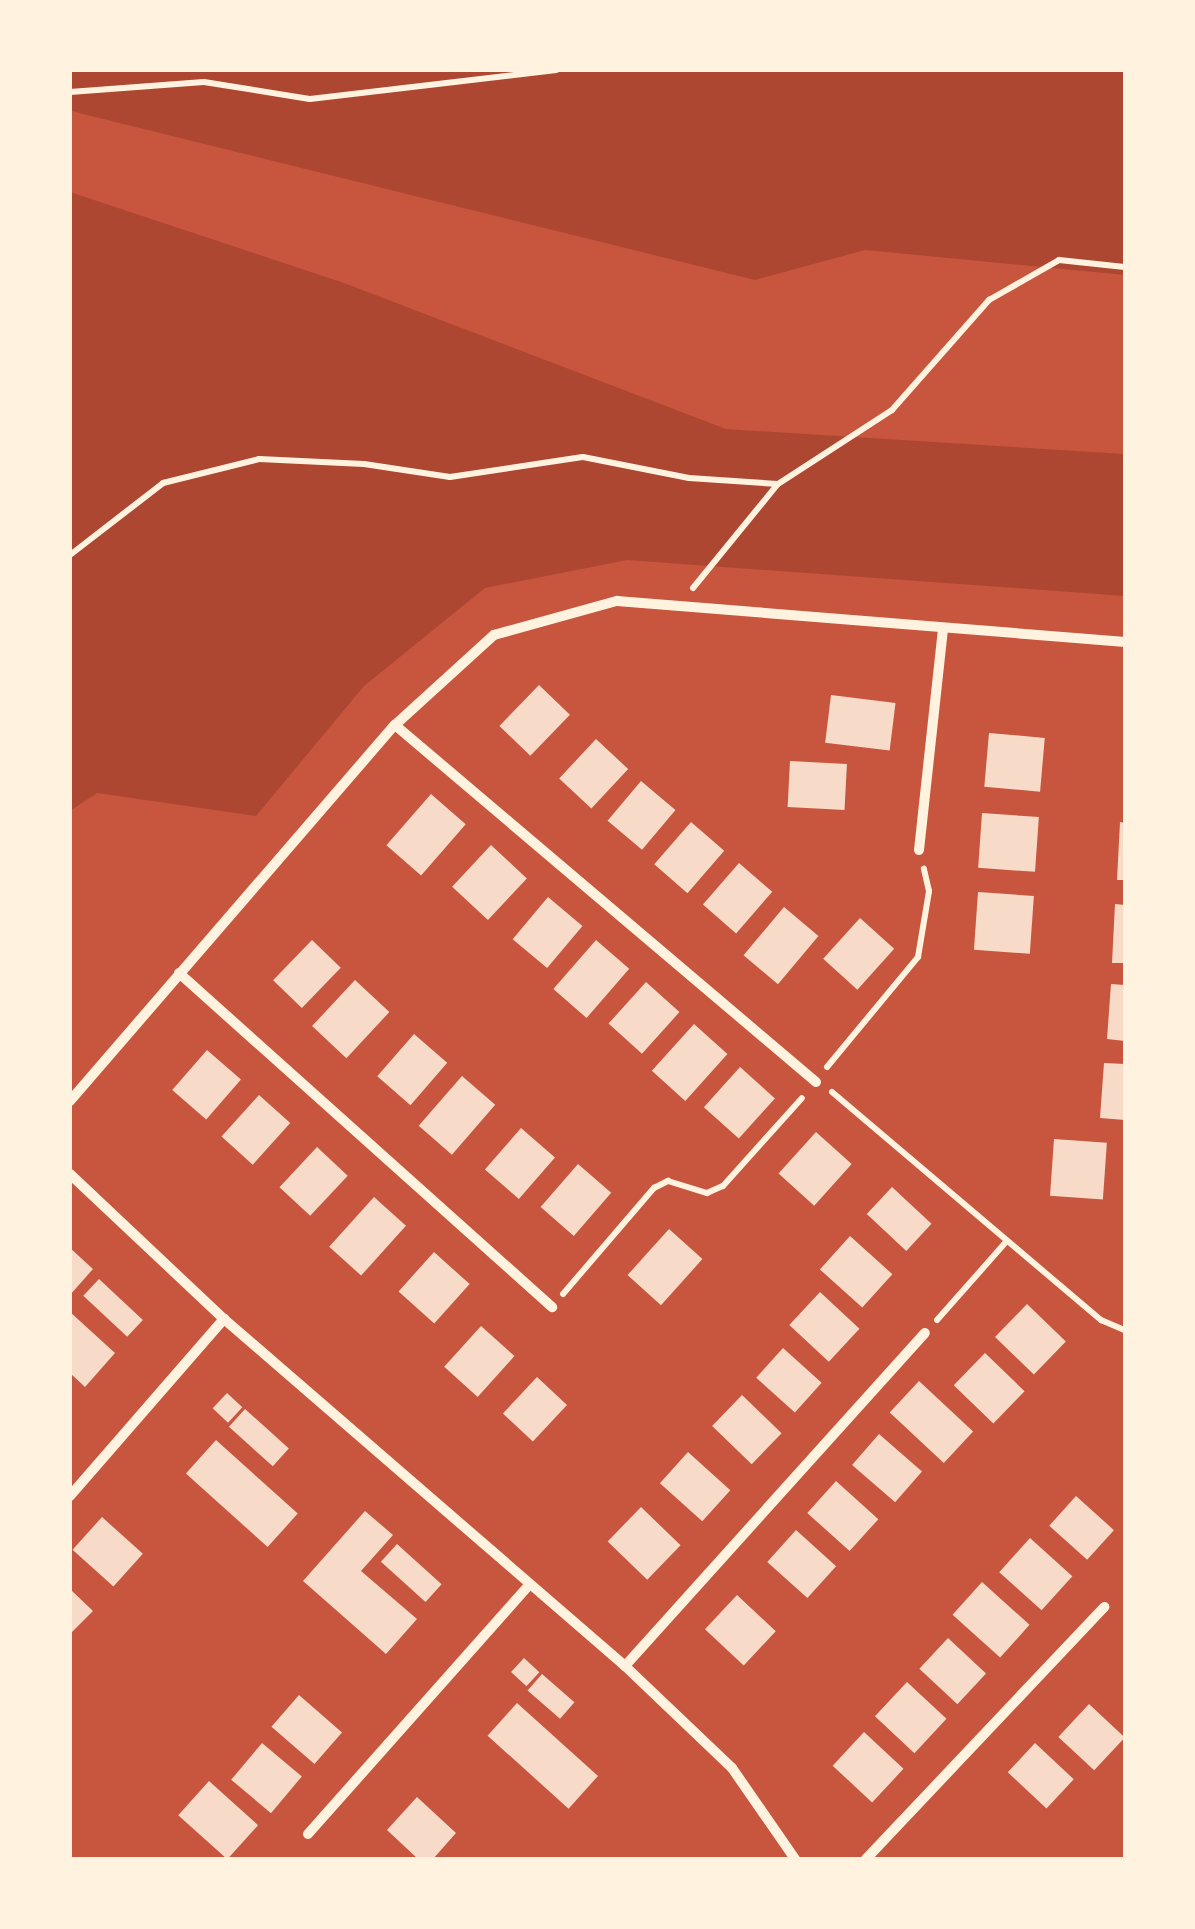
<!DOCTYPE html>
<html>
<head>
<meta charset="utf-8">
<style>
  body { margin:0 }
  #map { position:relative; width:1195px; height:1929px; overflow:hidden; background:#c8553d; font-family:"Source Sans 3",sans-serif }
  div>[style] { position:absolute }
  .green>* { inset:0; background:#ae4732 }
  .building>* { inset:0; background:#f7dbc8; transform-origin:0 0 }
  .path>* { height:6px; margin:-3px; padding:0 3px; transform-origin:3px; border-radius:3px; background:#fff3e0 }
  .minor>* { height:10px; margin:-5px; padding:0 5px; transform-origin:5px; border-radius:5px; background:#fff3e0 }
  span { translate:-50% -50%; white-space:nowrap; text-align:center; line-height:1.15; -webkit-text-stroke:9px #fff3e0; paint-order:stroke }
  .frame { position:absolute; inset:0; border:72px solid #fff3e0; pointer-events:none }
</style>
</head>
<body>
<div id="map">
  <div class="green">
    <i style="clip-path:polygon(70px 70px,1125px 70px,1125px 275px,865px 250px,755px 280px,79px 113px,70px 110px)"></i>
    <i style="clip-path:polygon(70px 192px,344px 283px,726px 429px,1125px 454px,1125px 596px,627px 560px,485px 588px,364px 686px,256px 816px,97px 793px,70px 811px)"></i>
  </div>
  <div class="building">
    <i style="left:539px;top:685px;width:43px;height:57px;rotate:44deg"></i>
    <i style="left:831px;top:695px;width:65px;height:48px;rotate:7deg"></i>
    <i style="left:989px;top:733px;width:56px;height:54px;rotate:5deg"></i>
    <i style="left:596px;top:739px;width:44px;height:54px;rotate:43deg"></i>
    <i style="left:790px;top:761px;width:57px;height:46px;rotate:3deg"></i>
    <i style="left:641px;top:781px;width:45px;height:52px;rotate:40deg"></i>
    <i style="left:431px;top:794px;width:46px;height:68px;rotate:41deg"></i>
    <i style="left:982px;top:813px;width:57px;height:55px;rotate:4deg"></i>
    <i style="left:691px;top:822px;width:44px;height:56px;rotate:41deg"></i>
    <i style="clip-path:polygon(1120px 822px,1125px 823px,1125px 880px,1117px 880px)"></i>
    <i style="left:491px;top:845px;width:49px;height:57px;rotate:43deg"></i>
    <i style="left:739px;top:863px;width:44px;height:55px;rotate:41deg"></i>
    <i style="left:978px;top:892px;width:56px;height:58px;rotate:4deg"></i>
    <i style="left:548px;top:897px;width:45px;height:55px;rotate:40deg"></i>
    <i style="clip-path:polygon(1115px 904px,1125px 905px,1125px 963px,1112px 963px)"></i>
    <i style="left:784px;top:907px;width:45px;height:63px;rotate:40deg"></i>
    <i style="left:860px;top:918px;width:46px;height:55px;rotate:42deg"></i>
    <i style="left:312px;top:940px;width:40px;height:56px;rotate:44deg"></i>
    <i style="left:596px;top:940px;width:44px;height:65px;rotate:41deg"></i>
    <i style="left:355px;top:980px;width:47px;height:63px;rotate:43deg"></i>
    <i style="left:646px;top:982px;width:45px;height:56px;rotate:42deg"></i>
    <i style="clip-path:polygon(1111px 984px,1125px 985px,1125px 1041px,1107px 1039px)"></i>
    <i style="left:694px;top:1024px;width:45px;height:63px;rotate:42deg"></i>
    <i style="left:414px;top:1034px;width:44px;height:56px;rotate:41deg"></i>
    <i style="left:207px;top:1050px;width:45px;height:53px;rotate:41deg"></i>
    <i style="clip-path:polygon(1104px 1063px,1125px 1064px,1125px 1120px,1100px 1118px)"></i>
    <i style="left:740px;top:1067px;width:47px;height:54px;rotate:42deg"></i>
    <i style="left:462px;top:1076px;width:44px;height:66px;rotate:41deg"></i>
    <i style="left:259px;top:1095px;width:42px;height:56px;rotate:42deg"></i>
    <i style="left:521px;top:1128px;width:45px;height:55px;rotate:41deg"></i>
    <i style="left:816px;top:1132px;width:48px;height:56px;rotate:42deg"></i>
    <i style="left:1054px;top:1139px;width:53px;height:57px;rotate:4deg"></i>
    <i style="left:317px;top:1147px;width:42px;height:55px;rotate:43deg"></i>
    <i style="left:578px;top:1164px;width:44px;height:57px;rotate:41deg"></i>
    <i style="left:892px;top:1187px;width:54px;height:37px;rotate:43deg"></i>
    <i style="left:374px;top:1197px;width:43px;height:67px;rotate:42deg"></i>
    <i style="left:669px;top:1229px;width:45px;height:62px;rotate:42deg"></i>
    <i style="left:850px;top:1236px;width:57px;height:45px;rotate:42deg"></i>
    <i style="clip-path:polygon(70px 1248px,93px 1269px,70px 1295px)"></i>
    <i style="left:434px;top:1252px;width:48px;height:53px;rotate:42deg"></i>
    <i style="left:99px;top:1279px;width:60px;height:23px;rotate:43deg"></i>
    <i style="left:820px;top:1292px;width:54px;height:45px;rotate:43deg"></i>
    <i style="left:1027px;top:1304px;width:54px;height:46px;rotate:44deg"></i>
    <i style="clip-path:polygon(70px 1312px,115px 1353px,85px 1387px,70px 1373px)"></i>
    <i style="left:481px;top:1326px;width:45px;height:55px;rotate:42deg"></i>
    <i style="left:783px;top:1348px;width:52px;height:40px;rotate:42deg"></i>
    <i style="left:985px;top:1353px;width:55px;height:45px;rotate:44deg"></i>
    <i style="left:537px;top:1377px;width:41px;height:50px;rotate:43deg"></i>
    <i style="left:919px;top:1381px;width:74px;height:43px;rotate:43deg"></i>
    <i style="left:227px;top:1393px;width:21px;height:21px;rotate:43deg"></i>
    <i style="left:742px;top:1395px;width:55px;height:43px;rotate:44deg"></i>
    <i style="left:245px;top:1409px;width:59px;height:24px;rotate:42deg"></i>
    <i style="left:879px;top:1434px;width:57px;height:41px;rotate:41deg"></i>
    <i style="left:216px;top:1440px;width:110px;height:45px;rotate:42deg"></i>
    <i style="left:688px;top:1452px;width:57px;height:42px;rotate:42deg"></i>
    <i style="left:836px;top:1481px;width:57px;height:43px;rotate:42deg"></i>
    <i style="left:1076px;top:1496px;width:51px;height:40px;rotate:42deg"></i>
    <i style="left:641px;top:1507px;width:55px;height:48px;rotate:44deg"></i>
    <i style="clip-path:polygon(365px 1511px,393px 1535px,361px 1571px,417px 1619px,386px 1654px,303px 1581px)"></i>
    <i style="left:102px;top:1517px;width:55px;height:44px;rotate:42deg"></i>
    <i style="left:796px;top:1530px;width:54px;height:43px;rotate:42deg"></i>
    <i style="left:1030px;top:1538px;width:57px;height:46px;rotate:42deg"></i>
    <i style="left:397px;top:1544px;width:60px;height:24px;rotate:42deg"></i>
    <i style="left:982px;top:1582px;width:64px;height:44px;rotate:42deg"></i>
    <i style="clip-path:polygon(70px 1589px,93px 1611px,70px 1634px)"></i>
    <i style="left:737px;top:1595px;width:53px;height:47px;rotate:43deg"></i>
    <i style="left:948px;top:1638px;width:52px;height:42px;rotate:43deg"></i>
    <i style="left:524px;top:1658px;width:21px;height:19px;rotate:43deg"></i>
    <i style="left:542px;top:1674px;width:43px;height:22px;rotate:41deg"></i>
    <i style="left:907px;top:1682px;width:54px;height:47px;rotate:43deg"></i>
    <i style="left:299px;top:1695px;width:57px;height:42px;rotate:41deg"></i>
    <i style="left:517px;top:1703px;width:109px;height:44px;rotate:42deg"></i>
    <i style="left:1089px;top:1704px;width:49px;height:45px;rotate:43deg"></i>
    <i style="left:864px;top:1732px;width:54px;height:46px;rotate:43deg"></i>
    <i style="left:262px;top:1743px;width:52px;height:48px;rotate:40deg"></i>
    <i style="left:1035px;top:1743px;width:53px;height:40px;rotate:43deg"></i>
    <i style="left:209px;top:1781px;width:66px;height:46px;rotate:42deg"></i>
    <i style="clip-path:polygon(417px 1797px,456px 1833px,433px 1859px,418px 1859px,387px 1830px)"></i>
  </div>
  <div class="path">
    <i style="left:70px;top:92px;width:134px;rotate:-4.3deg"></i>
    <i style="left:204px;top:82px;width:107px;rotate:9.1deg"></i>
    <i style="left:310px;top:99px;width:248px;rotate:-6.7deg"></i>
    <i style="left:70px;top:555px;width:118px;rotate:-37.7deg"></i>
    <i style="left:163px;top:483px;width:99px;rotate:-14deg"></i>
    <i style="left:259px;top:459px;width:105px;rotate:2.7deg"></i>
    <i style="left:364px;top:464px;width:87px;rotate:8.6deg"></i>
    <i style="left:450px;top:477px;width:134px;rotate:-8.6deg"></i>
    <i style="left:583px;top:457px;width:108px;rotate:11.2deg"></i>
    <i style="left:689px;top:478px;width:89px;rotate:3.9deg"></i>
    <i style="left:778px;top:484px;width:136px;rotate:-33deg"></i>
    <i style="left:892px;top:410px;width:147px;rotate:-48.6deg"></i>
    <i style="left:989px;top:300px;width:81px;rotate:-29.7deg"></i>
    <i style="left:1059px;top:260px;width:66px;rotate:6.1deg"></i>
    <i style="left:693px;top:588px;width:133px;rotate:-50.8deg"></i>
    <i style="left:827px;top:1067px;width:143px;rotate:-50.4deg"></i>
    <i style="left:918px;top:957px;width:67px;rotate:-80.5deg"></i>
    <i style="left:929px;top:891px;width:23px;rotate:-103deg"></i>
    <i style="left:832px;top:1092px;width:353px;rotate:40.3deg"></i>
    <i style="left:1101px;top:1320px;width:26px;rotate:23deg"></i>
    <i style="left:563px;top:1294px;width:140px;rotate:-49.4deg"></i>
    <i style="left:654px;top:1188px;width:16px;rotate:-27deg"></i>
    <i style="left:668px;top:1181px;width:41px;rotate:17.1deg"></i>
    <i style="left:707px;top:1193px;width:17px;rotate:-24deg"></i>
    <i style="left:723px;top:1186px;width:118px;rotate:-48.1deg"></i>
    <i style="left:937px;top:1320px;width:104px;rotate:-48.5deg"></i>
  </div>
  <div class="minor">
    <i style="left:395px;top:725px;width:552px;rotate:40.3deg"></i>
    <i style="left:919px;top:850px;width:221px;rotate:-83.8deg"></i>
    <i style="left:179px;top:973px;width:501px;rotate:41.84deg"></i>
    <i style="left:70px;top:1101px;width:497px;rotate:-49.2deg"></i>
    <i style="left:395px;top:725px;width:134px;rotate:-42.3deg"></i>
    <i style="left:494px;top:635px;width:128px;rotate:-15.5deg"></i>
    <i style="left:617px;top:601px;width:510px;rotate:4.61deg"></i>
    <i style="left:70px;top:1174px;width:212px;rotate:43.3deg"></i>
    <i style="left:224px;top:1319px;width:530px;rotate:40.87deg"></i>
    <i style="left:625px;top:1666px;width:148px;rotate:43.6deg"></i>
    <i style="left:732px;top:1768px;width:111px;rotate:55.3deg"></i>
    <i style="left:70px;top:1496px;width:235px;rotate:-49deg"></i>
    <i style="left:625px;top:1666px;width:448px;rotate:-48deg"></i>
    <i style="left:308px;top:1834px;width:332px;rotate:-48.4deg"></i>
    <i style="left:866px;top:1859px;width:347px;rotate:-46.6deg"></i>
  </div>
  <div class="frame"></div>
</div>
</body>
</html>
